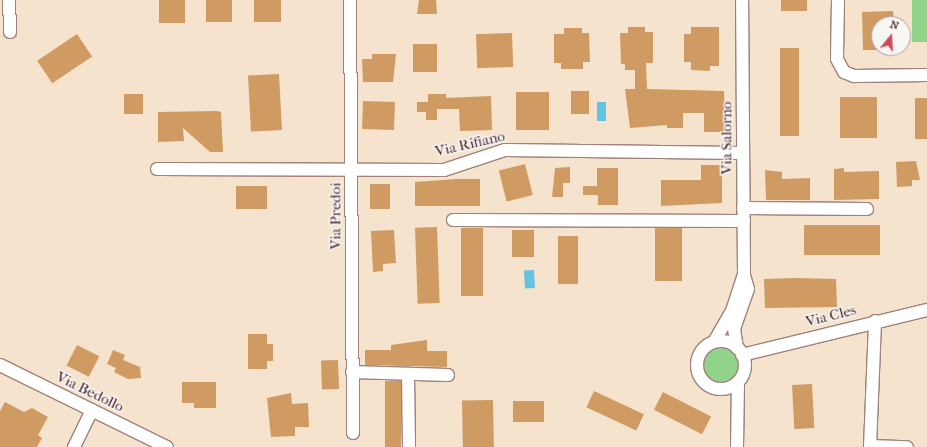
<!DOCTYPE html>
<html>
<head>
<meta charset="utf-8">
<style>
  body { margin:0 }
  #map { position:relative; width:927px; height:447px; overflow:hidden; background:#f5e3cd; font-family:"IM FELL French Canon",serif }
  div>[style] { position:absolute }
  .green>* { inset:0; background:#92d38a; transform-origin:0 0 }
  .round { border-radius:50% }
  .water>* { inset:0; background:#63c3e1; transform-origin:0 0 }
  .building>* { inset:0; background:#cf9b62; transform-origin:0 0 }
  .roads { filter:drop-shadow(1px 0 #a0817c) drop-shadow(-1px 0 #a0817c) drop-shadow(0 1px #a0817c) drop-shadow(0 -1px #a0817c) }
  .street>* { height:12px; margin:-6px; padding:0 6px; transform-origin:6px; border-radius:6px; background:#fff }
  .street>.ring { margin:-6px; padding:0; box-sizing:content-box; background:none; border:12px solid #fff; border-radius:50% }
  span { translate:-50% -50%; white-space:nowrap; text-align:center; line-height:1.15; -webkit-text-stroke:3px #f6f6f2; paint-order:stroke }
  .street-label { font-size:15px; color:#4a1f2b }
  .north { position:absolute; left:871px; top:16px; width:40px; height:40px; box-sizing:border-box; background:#f6f6f2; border:1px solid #b1a0a2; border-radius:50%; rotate:18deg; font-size:11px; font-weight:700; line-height:16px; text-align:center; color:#4a1f2b }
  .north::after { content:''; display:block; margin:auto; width:14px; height:18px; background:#d1495b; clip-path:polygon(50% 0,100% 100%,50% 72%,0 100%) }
</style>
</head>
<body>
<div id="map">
  <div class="green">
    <i style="left:912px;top:0;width:15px;height:42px"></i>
    <i class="round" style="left:704px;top:348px;width:34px;height:34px"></i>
  </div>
  <div class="water">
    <i style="left:597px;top:102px;width:9px;height:19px"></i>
    <i style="left:534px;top:270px;width:18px;height:10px;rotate:87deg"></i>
  </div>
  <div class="building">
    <i style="left:159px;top:0;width:26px;height:23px"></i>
    <i style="left:206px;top:0;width:26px;height:22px"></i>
    <i style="left:254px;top:0;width:27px;height:22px"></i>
    <i style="clip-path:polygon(419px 0,436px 0,437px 14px,417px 14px)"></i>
    <i style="left:781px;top:0;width:26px;height:11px"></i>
    <i style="clip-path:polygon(893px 11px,894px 24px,879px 24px,879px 50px,863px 50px,862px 12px)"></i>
    <i style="clip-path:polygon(628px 27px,645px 27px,645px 32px,653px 32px,653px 63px,646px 63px,647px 89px,724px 91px,725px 132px,704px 132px,704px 113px,683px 113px,683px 128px,667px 128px,667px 125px,630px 128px,625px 89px,635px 89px,635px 70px,625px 70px,625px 64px,621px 64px,620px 33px,628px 33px)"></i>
    <i style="clip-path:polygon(691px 27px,719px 27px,719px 66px,710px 66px,710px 71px,691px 70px,691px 62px,684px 62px,684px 34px,691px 34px)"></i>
    <i style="clip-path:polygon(564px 28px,582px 28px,582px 33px,589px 33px,590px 62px,583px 62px,583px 69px,561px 69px,561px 63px,554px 63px,554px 34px,564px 34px)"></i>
    <i style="left:512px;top:33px;width:34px;height:36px;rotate:88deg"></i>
    <i style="left:77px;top:34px;width:27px;height:48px;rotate:56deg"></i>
    <i style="left:413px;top:44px;width:24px;height:28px"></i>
    <i style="left:799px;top:48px;width:88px;height:19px;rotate:90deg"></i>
    <i style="clip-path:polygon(372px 54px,396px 54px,393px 82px,363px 82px,362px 59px,372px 59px)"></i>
    <i style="left:279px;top:74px;width:56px;height:31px;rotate:87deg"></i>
    <i style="left:571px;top:91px;width:18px;height:23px"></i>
    <i style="left:516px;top:92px;width:33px;height:38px"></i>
    <i style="left:124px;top:94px;width:19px;height:20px"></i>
    <i style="clip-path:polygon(428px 94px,446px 94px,446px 98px,491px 96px,492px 130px,460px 131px,459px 109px,437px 109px,437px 120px,426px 120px,426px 112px,417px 112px,417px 102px,428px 102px)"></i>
    <i style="left:840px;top:97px;width:37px;height:41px"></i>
    <i style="left:915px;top:98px;width:12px;height:41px"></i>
    <i style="left:363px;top:101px;width:32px;height:28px;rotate:2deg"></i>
    <i style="clip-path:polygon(217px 111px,221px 112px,223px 152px,210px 152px,183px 128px,184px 141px,158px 142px,158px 112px)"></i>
    <i style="clip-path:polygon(916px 161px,920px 180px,912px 180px,912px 186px,897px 187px,896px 162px)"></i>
    <i style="left:525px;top:164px;width:32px;height:27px;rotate:76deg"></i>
    <i style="clip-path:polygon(701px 165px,722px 165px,722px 203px,661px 206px,661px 180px,701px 180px)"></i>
    <i style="clip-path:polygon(570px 167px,570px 183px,563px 183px,563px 197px,552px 197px,555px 168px)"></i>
    <i style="clip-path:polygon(597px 168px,618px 168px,618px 205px,598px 205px,598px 195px,583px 195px,583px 186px,597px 186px)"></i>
    <i style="clip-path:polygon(844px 168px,844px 172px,879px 171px,879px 199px,834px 200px,834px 169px)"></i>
    <i style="clip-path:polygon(765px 170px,782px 172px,782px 179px,810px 178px,810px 200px,766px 200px)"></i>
    <i style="clip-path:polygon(456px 179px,480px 179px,480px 206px,415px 206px,415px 182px)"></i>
    <i style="left:370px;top:184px;width:20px;height:25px"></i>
    <i style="left:236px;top:186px;width:31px;height:23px"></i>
    <i style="left:880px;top:225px;width:30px;height:76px;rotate:90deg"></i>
    <i style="left:437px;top:227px;width:76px;height:22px;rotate:88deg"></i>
    <i style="left:461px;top:228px;width:22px;height:68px"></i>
    <i style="left:655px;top:228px;width:27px;height:53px"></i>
    <i style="clip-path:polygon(394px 230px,396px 263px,383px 264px,383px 271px,373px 272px,371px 231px)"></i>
    <i style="left:512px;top:230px;width:22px;height:27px"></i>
    <i style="left:558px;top:236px;width:20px;height:48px"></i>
    <i style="clip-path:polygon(795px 278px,836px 279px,837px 307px,765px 308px,764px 279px)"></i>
    <i style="clip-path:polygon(248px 334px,267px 334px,267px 344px,273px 344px,273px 361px,267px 361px,267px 369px,248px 369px)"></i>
    <i style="clip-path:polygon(427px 340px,427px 351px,447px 351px,447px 367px,365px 365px,365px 350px,391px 350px,391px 345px)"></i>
    <i style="left:77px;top:345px;width:25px;height:23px;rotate:27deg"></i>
    <i style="clip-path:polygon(113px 350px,125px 355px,123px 360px,140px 367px,141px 378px,128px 379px,114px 372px,116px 368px,107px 364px)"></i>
    <i style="left:338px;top:360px;width:29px;height:17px;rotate:88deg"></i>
    <i style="left:385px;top:381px;width:16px;height:66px"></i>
    <i style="clip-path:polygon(182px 382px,216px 382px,216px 408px,194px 408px,194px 403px,182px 403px)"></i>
    <i style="left:812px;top:384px;width:44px;height:20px;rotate:87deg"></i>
    <i style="left:594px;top:391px;width:55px;height:18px;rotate:25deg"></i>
    <i style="left:663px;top:392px;width:54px;height:20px;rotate:27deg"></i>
    <i style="clip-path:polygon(291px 393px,292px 404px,308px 403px,309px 427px,295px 427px,295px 436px,271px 437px,267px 398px)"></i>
    <i style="left:493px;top:400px;width:47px;height:31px;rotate:89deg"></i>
    <i style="left:513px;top:401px;width:31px;height:21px"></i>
    <i style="clip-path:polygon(5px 402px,24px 412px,32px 408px,48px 417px,38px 435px,42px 438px,37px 447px,0 447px,0 411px)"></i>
  </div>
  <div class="roads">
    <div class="street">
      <i style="left:9px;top:0;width:32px;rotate:88deg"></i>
      <i style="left:350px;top:0;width:433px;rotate:89.6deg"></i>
      <i style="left:838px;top:0;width:59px;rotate:91deg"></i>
      <i style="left:837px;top:59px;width:15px;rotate:62deg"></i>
      <i style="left:844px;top:72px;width:11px;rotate:22deg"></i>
      <i style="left:854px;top:76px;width:73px;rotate:-0.8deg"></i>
      <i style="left:157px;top:169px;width:287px;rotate:0.2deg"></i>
      <i style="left:444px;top:170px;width:64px;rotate:-18.2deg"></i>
      <i style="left:505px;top:150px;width:238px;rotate:0.7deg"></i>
      <i style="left:743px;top:208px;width:124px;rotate:0.5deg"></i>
      <i style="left:453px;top:220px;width:291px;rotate:0.2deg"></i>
      <i class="ring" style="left:697px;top:341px;width:36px;height:36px"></i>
      <i style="left:714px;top:342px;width:36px;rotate:-60deg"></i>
      <i style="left:732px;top:311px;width:38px;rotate:-72deg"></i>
      <i style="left:737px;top:348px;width:19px;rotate:-99deg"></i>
      <i style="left:734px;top:329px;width:42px;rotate:-70.7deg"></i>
      <i style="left:748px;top:289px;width:15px;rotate:-106deg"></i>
      <i style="left:744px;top:275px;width:275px;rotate:-90.4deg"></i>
      <i style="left:742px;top:355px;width:190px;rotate:-13.7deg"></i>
      <i style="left:0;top:365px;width:186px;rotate:26.2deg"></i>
      <i style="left:352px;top:372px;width:96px;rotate:1.8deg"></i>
      <i style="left:408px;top:374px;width:73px;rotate:89.2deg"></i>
      <i style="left:870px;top:446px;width:37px;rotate:2deg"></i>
      <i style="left:74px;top:447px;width:41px;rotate:-64.1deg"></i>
      <i style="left:737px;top:447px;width:65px;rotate:-89.1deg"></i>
      <i style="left:870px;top:447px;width:126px;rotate:-87.7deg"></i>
    </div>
  </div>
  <div class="street-label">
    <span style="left:727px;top:138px;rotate:-90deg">Via Salorno</span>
    <span style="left:470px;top:144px;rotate:-13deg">Via Rifiano</span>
    <span style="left:336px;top:216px;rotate:-90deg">Via Predoi</span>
    <span style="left:831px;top:316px;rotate:-14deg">Via Cles</span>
    <span style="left:90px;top:392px;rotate:26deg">Via Bedollo</span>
  </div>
  <div class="north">N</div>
</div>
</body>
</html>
